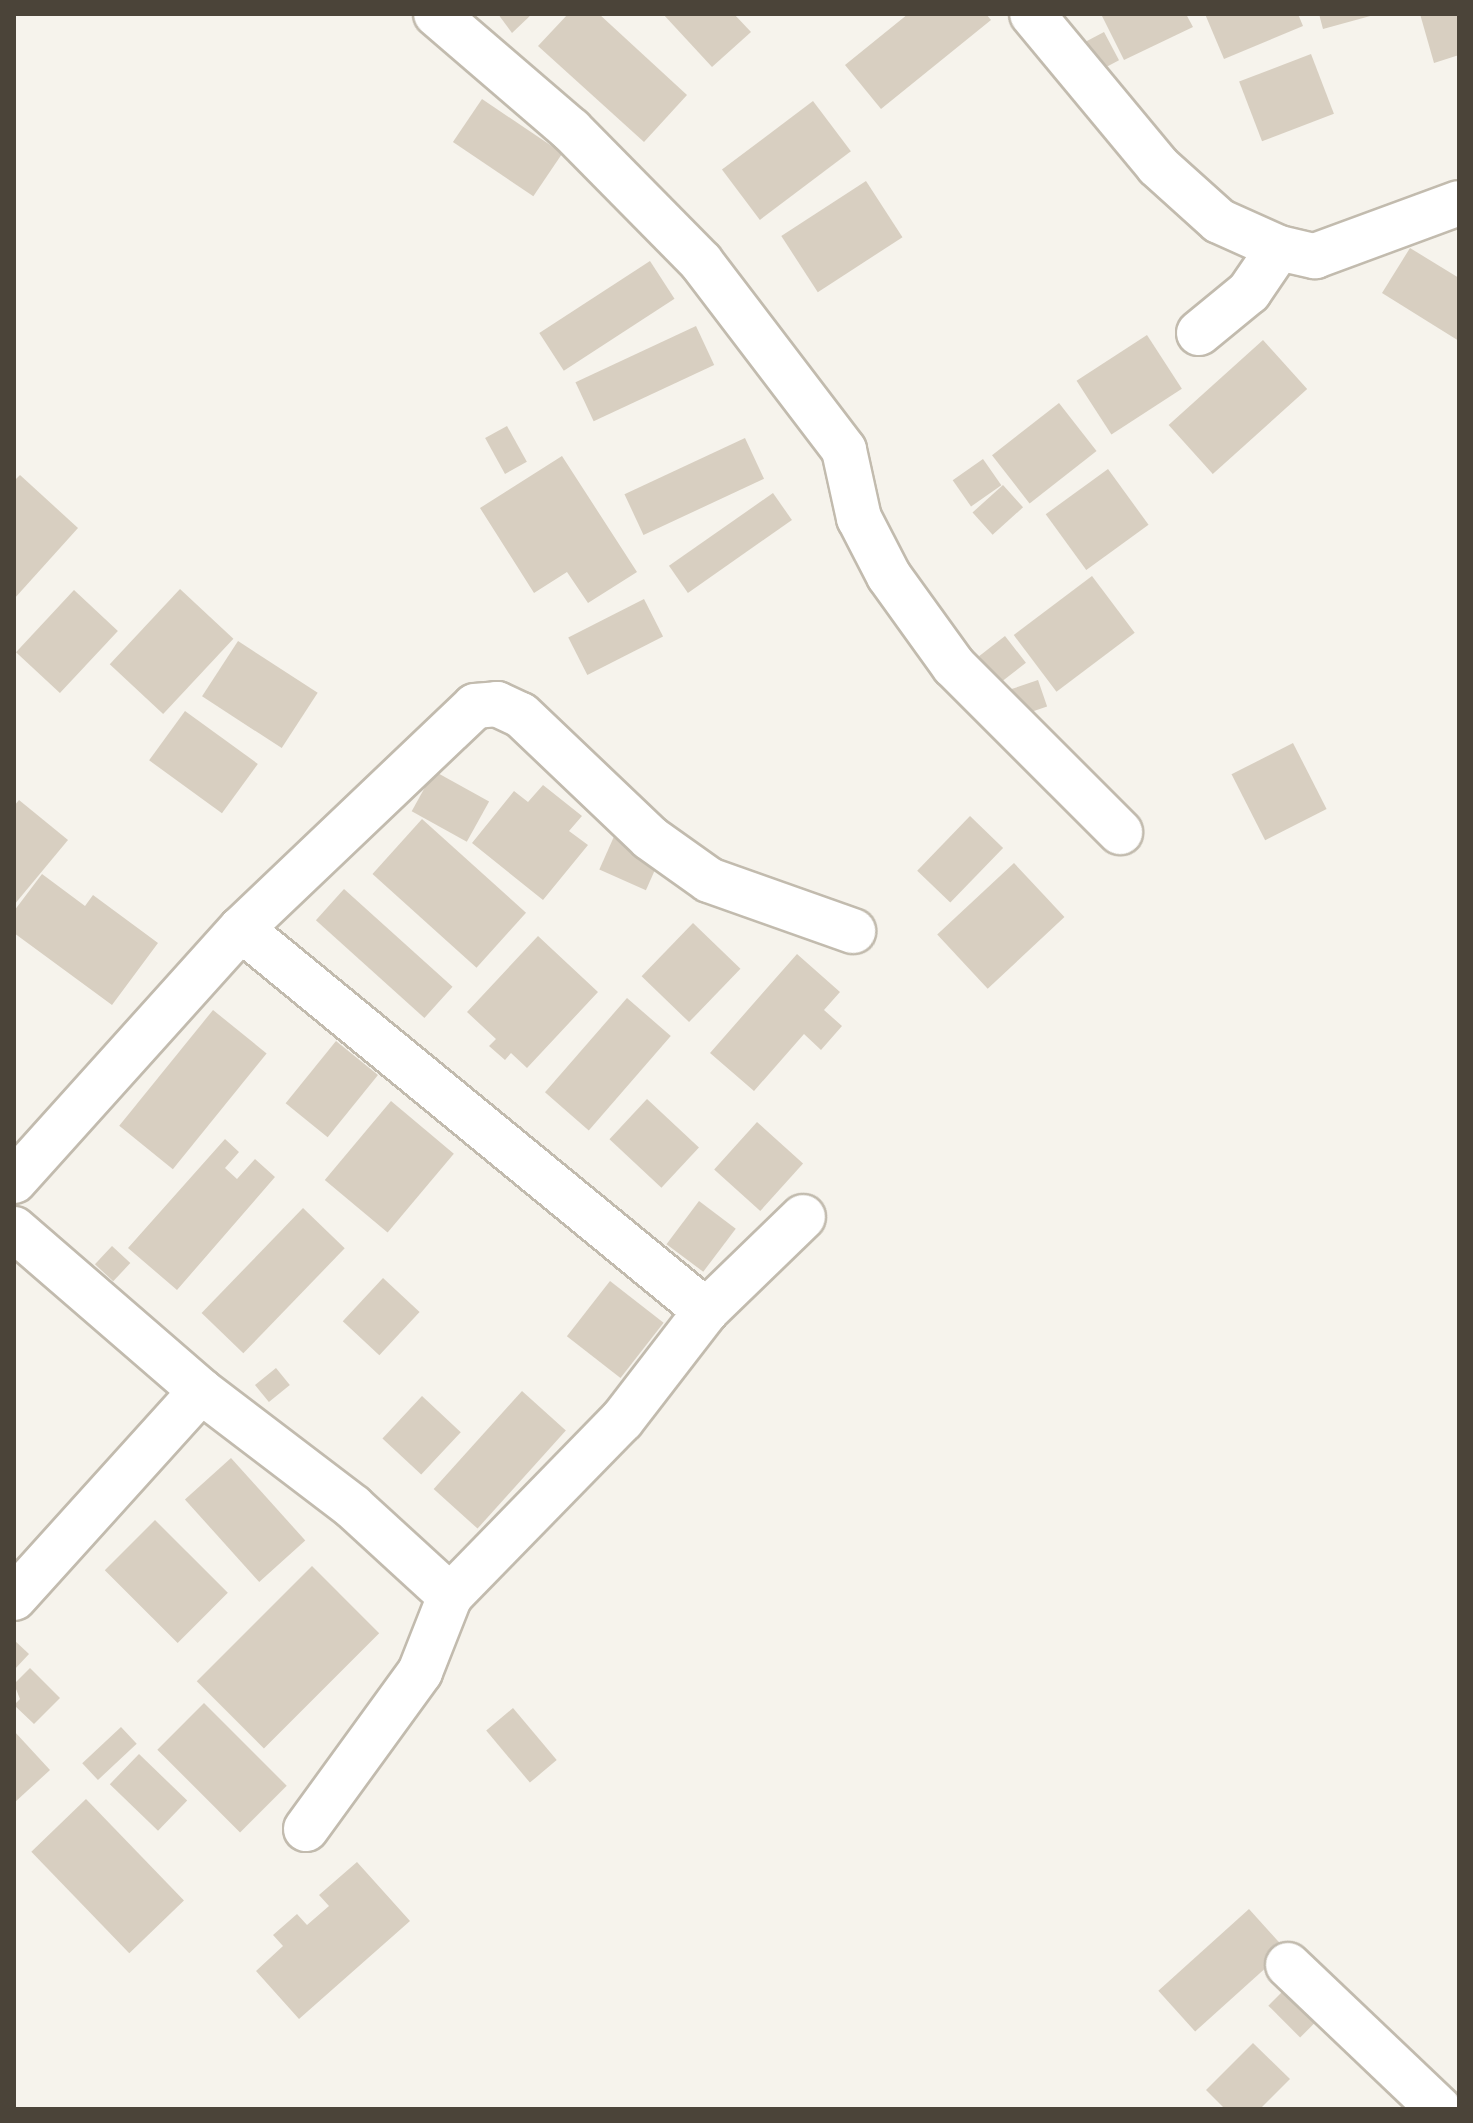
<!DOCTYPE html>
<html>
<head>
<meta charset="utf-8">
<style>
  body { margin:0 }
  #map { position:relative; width:1473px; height:2123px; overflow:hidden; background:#f6f3ec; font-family:Lato,sans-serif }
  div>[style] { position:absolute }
  .building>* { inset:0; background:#d8cfc1; transform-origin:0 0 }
  .roads { filter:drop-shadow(2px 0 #c2bbae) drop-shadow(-2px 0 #c2bbae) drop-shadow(0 2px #c2bbae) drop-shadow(0 -2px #c2bbae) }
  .minor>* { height:44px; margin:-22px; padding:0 22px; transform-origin:22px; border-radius:22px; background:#fff }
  span { translate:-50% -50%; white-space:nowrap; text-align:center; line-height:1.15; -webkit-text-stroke:6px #fff; paint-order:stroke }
  .frame { position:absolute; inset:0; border:16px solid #4b4439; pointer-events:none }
</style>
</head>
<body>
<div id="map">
  <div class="building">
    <i style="clip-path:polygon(498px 14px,532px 14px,512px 33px)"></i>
    <i style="clip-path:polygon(568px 14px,599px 14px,687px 95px,644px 142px,538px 46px)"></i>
    <i style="clip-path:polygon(663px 14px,734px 14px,751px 32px,712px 67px)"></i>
    <i style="clip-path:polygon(908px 14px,986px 14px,991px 20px,881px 109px,845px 65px)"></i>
    <i style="clip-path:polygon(1101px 14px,1186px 14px,1193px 27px,1124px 60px)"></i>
    <i style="clip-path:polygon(1205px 14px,1298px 14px,1303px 26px,1224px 59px)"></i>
    <i style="clip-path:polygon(1319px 14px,1374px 14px,1374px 15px,1323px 29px)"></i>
    <i style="clip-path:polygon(1420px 14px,1459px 14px,1459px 55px,1434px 63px)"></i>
    <i style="left:1104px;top:32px;width:32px;height:29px;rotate:62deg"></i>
    <i style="left:1311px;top:54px;width:64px;height:77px;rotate:69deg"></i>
    <i style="left:482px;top:99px;width:97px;height:52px;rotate:34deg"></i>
    <i style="left:813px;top:101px;width:63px;height:114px;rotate:53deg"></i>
    <i style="left:866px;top:181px;width:67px;height:101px;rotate:57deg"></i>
    <i style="clip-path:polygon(1410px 248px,1459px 278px,1459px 341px,1382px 293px)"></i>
    <i style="left:650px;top:261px;width:45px;height:132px;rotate:57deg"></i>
    <i style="left:696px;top:326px;width:43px;height:133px;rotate:65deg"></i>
    <i style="left:1147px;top:335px;width:64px;height:84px;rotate:57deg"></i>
    <i style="left:1263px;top:340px;width:66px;height:127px;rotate:48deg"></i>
    <i style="left:1059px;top:403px;width:61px;height:85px;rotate:52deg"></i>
    <i style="left:507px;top:426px;width:41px;height:25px;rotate:61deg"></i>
    <i style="left:745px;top:438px;width:45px;height:133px;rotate:65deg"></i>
    <i style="clip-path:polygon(562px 456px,637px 572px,588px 603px,567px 572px,534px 593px,480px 508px)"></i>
    <i style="left:983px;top:459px;width:32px;height:37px;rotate:55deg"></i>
    <i style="left:1108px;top:469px;width:69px;height:77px;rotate:54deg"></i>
    <i style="clip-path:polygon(20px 475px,78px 528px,14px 599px,14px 481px)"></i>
    <i style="left:1003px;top:485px;width:30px;height:41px;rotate:48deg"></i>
    <i style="left:773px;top:493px;width:33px;height:127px;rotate:55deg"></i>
    <i style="left:1092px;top:576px;width:71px;height:98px;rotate:53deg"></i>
    <i style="left:180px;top:589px;width:73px;height:103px;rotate:43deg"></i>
    <i style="left:74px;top:590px;width:60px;height:85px;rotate:43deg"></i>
    <i style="left:644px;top:599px;width:42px;height:85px;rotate:63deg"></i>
    <i style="left:1005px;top:636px;width:34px;height:33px;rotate:52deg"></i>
    <i style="left:238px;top:641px;width:95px;height:66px;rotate:33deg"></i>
    <i style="left:1038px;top:680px;width:28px;height:28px;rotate:71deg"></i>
    <i style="left:185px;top:711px;width:90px;height:61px;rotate:36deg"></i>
    <i style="left:1293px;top:743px;width:74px;height:69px;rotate:63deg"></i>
    <i style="left:434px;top:771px;width:63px;height:46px;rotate:29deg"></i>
    <i style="clip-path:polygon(543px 785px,582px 816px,569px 831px,588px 845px,543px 900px,472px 843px,514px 791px,528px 802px)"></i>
    <i style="clip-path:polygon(19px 800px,68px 840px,14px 905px,14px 806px)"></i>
    <i style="left:970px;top:816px;width:46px;height:76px;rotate:44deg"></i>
    <i style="left:422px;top:819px;width:140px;height:74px;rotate:42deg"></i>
    <i style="left:616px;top:832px;width:51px;height:41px;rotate:24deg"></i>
    <i style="left:1014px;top:863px;width:74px;height:105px;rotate:47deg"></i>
    <i style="clip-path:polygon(42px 874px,85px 906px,93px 895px,158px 943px,112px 1005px,14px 933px,14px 911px)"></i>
    <i style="left:344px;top:889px;width:146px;height:42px;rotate:42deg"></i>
    <i style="left:693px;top:923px;width:66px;height:74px;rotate:44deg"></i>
    <i style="clip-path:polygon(538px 936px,598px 992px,527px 1068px,511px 1053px,505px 1060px,489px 1046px,496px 1039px,467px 1012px)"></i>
    <i style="clip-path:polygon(797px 954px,840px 992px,824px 1010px,842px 1026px,821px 1050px,804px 1034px,754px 1091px,710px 1053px)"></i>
    <i style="left:627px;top:998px;width:58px;height:125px;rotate:41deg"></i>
    <i style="left:213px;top:1010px;width:69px;height:149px;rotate:39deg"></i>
    <i style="left:336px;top:1041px;width:54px;height:80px;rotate:39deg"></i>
    <i style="left:647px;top:1099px;width:71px;height:55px;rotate:43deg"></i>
    <i style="left:391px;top:1101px;width:82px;height:103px;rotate:40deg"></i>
    <i style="left:757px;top:1122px;width:62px;height:64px;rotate:42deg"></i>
    <i style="clip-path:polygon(225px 1139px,239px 1152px,225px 1168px,237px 1179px,255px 1159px,275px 1177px,177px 1290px,128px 1248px)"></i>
    <i style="left:699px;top:1201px;width:46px;height:54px;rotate:37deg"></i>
    <i style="left:303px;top:1208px;width:58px;height:146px;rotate:44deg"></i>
    <i style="left:112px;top:1246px;width:25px;height:25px;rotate:43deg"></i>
    <i style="left:383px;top:1278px;width:50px;height:59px;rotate:43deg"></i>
    <i style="left:610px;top:1281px;width:68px;height:70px;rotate:38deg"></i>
    <i style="left:276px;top:1368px;width:22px;height:27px;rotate:51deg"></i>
    <i style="left:522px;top:1391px;width:59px;height:132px;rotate:42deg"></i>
    <i style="left:422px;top:1396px;width:53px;height:58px;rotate:43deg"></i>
    <i style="left:231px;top:1458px;width:111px;height:62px;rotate:48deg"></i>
    <i style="left:155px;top:1520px;width:103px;height:71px;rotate:45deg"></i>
    <i style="left:312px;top:1566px;width:95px;height:163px;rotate:45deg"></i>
    <i style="clip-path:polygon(14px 1640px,29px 1654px,14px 1670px)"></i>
    <i style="clip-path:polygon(30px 1668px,60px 1698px,34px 1724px,14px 1705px,20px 1699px,14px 1684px)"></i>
    <i style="left:204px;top:1703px;width:117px;height:66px;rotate:45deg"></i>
    <i style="left:513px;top:1708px;width:68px;height:35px;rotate:50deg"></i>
    <i style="left:121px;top:1727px;width:23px;height:53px;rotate:47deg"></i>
    <i style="clip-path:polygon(14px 1731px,50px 1770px,14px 1803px)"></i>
    <i style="left:139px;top:1754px;width:67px;height:42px;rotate:44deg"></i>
    <i style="left:86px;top:1799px;width:141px;height:76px;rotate:46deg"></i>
    <i style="clip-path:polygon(357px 1862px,410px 1921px,299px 2019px,256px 1971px,283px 1946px,273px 1935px,297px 1914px,307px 1925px,329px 1906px,319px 1895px)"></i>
    <i style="left:1249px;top:1909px;width:55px;height:122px;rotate:48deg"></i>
    <i style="left:1286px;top:1988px;width:45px;height:25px;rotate:45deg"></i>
    <i style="clip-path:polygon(1253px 2043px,1290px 2079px,1260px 2109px,1225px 2109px,1206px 2090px)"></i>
  </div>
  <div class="roads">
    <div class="minor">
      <i style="left:436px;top:14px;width:178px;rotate:40.7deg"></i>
      <i style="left:571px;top:130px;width:185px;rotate:45.4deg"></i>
      <i style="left:701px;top:262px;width:236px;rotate:52.7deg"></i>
      <i style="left:844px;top:450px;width:70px;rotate:77.6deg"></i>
      <i style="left:859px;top:518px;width:65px;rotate:62.7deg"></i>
      <i style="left:889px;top:576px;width:111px;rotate:54.2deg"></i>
      <i style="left:954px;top:666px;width:235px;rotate:45deg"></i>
      <i style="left:1032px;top:14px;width:197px;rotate:50.3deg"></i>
      <i style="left:1158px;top:166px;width:82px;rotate:42deg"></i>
      <i style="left:1219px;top:221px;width:66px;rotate:24.2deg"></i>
      <i style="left:1279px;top:248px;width:37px;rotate:13deg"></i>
      <i style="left:1315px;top:256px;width:153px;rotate:-20.2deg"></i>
      <i style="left:1199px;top:333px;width:65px;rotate:-39.4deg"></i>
      <i style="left:1249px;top:292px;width:53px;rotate:-55.7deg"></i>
      <i style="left:241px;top:929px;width:602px;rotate:39.4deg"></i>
      <i style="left:14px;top:1181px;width:339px;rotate:-48deg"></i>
      <i style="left:241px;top:929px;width:323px;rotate:-43.6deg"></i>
      <i style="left:475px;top:706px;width:22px;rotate:-5deg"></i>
      <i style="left:497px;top:704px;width:26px;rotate:25deg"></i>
      <i style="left:521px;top:715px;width:178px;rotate:43.6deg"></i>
      <i style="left:650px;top:838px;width:72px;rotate:35.4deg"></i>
      <i style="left:709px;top:880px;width:153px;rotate:19.5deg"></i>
      <i style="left:14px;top:1229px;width:247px;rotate:40.9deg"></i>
      <i style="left:201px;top:1391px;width:191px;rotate:37.3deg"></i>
      <i style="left:353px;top:1507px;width:132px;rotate:42.5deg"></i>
      <i style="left:14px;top:1598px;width:279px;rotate:-47.9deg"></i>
      <i style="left:306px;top:1829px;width:194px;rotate:-54deg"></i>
      <i style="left:420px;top:1672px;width:82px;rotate:-68.5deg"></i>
      <i style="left:450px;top:1596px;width:246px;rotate:-45.7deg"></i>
      <i style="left:622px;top:1420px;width:138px;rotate:-52.4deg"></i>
      <i style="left:706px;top:1311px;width:135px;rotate:-44.1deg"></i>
      <i style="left:1288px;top:1965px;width:209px;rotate:43.6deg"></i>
    </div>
  </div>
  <div class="frame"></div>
</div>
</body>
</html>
